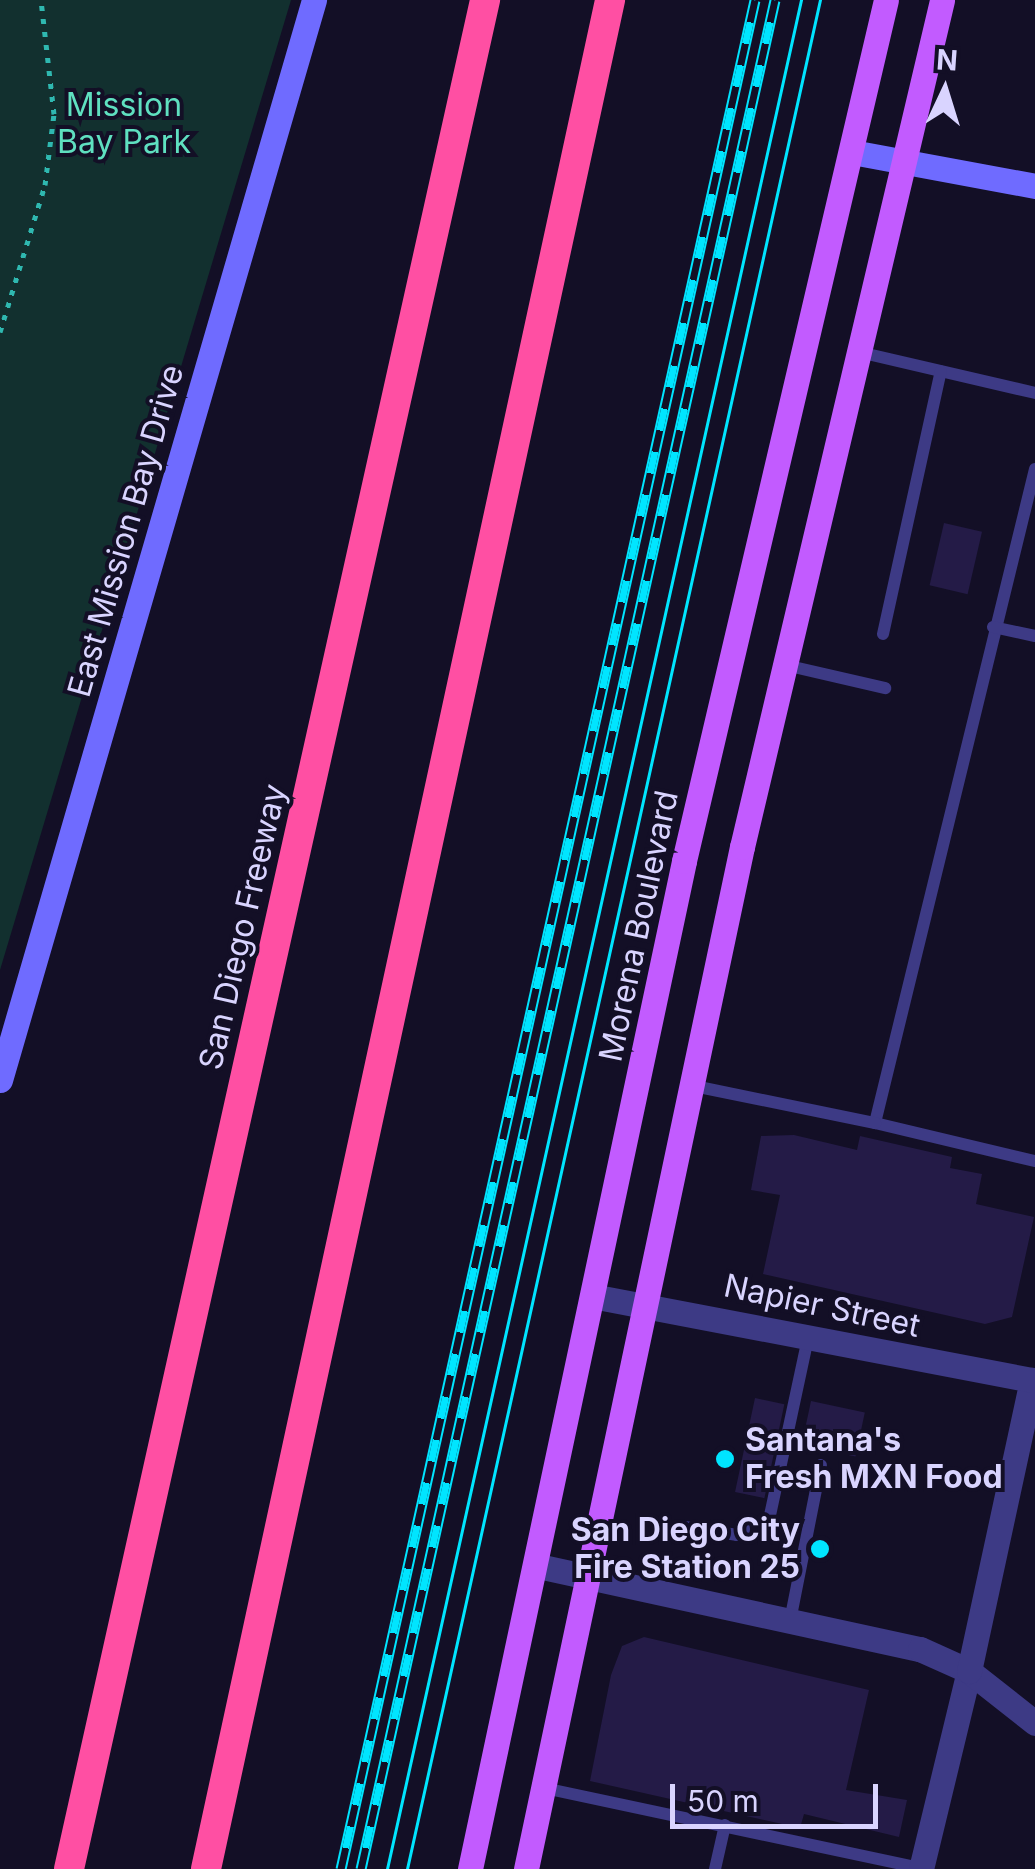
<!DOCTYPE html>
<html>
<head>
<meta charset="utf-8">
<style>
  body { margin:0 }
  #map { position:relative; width:1035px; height:1869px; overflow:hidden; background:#130f26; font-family:Inter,sans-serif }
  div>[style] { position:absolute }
  .green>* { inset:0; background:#12302f }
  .building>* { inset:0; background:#241b47; transform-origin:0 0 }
  .path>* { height:5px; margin-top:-2.5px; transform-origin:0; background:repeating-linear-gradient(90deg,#2fb8b0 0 5px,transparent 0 13px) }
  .service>* { height:12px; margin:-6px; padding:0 6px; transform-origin:6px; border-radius:6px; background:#3d3a85 }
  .minor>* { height:25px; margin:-12.5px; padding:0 12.5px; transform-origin:12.5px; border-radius:12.5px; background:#3d3a85 }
  .tertiary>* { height:25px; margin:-12.5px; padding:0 12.5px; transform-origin:12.5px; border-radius:12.5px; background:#3d3a85 }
  .secondary>* { height:25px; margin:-12.5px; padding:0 12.5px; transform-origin:12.5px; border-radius:12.5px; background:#6f6bff }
  .primary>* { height:25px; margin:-12.5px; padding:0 12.5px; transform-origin:12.5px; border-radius:12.5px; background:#c25bff }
  .motorway>* { height:30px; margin:-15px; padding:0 15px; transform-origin:15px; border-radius:15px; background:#ff4fa3 }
  .tram>* { height:2.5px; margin:-1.25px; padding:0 1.25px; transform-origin:1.25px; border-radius:1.25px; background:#00e5ff }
  .rail>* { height:11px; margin-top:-5.5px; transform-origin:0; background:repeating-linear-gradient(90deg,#130f26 0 22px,#00e5ff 0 44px); box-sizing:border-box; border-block:2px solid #00e5ff }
  .dots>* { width:28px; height:28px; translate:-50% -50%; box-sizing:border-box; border:5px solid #130f26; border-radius:50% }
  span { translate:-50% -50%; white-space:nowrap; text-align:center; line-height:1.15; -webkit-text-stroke:8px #130f26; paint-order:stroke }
  .park-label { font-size:32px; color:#5fe0c0 }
  .street-label { font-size:32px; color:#d9d4ff }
  .poi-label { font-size:32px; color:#d9d4ff; font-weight:700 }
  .left { translate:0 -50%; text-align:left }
  .right { translate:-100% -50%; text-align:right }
  .north { position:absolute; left:895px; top:40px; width:100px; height:100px; -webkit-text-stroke:8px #130f26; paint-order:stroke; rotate:4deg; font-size:28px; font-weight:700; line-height:40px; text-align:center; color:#d9d4ff }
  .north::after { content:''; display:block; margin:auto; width:35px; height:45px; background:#d9d4ff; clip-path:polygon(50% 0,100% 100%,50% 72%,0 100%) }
  .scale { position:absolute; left:670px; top:1784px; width:208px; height:45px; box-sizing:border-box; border:5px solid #d9d4ff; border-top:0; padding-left:12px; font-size:30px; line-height:35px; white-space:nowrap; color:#d9d4ff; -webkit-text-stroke:8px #130f26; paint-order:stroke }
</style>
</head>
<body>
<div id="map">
  <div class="green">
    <i style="clip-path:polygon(0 0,291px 0,0 970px)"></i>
  </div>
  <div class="building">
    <i style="left:944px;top:523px;width:39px;height:64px;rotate:13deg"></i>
    <i style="clip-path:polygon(794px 1135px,857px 1150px,860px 1136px,952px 1157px,950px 1168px,982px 1174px,976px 1204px,1034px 1217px,1012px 1317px,985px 1324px,763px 1274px,780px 1195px,751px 1190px,761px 1136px)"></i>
    <i style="left:755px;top:1398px;width:30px;height:96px;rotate:12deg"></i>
    <i style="left:811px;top:1401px;width:55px;height:45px;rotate:12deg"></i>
    <i style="clip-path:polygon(644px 1637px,869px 1690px,846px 1790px,907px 1800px,899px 1837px,804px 1814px,800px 1828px,590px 1781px,611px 1675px,622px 1646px)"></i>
  </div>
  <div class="path">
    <i style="left:0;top:332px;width:154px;rotate:-73deg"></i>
    <i style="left:45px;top:185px;width:72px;rotate:-82.8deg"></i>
    <i style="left:54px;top:114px;width:115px;rotate:-96.5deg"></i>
  </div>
  <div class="service">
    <i style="left:859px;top:352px;width:181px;rotate:13.1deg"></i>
    <i style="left:1035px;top:469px;width:673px;rotate:103.75deg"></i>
    <i style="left:875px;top:1123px;width:164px;rotate:13.4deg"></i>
    <i style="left:993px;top:627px;width:43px;rotate:12.1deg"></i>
    <i style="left:883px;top:634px;width:269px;rotate:-77.6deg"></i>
    <i style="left:785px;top:665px;width:103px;rotate:13deg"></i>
    <i style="left:694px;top:1086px;width:185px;rotate:11.6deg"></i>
    <i style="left:685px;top:1527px;width:53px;rotate:8.7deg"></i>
    <i style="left:737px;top:1535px;width:35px;rotate:-25deg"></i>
    <i style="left:769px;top:1520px;width:186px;rotate:-77.9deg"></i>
    <i style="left:790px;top:1621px;width:159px;rotate:-78.8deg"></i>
    <i style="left:544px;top:1788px;width:385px;rotate:12deg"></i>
    <i style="left:715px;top:1869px;width:45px;rotate:-77.2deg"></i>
  </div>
  <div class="minor">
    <i style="left:921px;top:1869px;width:204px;rotate:-76.4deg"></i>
    <i style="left:969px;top:1671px;width:84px;rotate:38.2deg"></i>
  </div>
  <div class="tertiary">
    <i style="left:538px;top:1566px;width:391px;rotate:12.3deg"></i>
    <i style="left:920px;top:1649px;width:54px;rotate:24.2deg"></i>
    <i style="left:969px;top:1671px;width:298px;rotate:-77.8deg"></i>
    <i style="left:1032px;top:1380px;width:444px;rotate:-169.2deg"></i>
  </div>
  <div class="secondary">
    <i style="left:852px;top:152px;width:186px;rotate:10.5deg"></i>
    <i style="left:0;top:1080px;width:1125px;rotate:-73.79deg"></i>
  </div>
  <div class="primary">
    <i style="left:470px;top:1869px;width:1030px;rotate:-78.01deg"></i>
    <i style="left:684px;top:861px;width:884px;rotate:-76.8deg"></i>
    <i style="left:526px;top:1869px;width:1045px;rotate:-78.07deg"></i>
    <i style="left:742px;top:847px;width:870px;rotate:-76.71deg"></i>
  </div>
  <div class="motorway">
    <i style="left:69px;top:1869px;width:1915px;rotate:-77.45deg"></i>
    <i style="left:206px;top:1869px;width:1912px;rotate:-77.8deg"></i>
  </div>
  <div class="tram">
    <i style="left:387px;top:1869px;width:1914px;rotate:-77.51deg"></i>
    <i style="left:407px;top:1869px;width:1914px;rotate:-77.54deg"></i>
  </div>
  <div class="rail">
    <i style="left:341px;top:1869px;width:1914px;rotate:-77.51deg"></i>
    <i style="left:361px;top:1869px;width:1914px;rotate:-77.51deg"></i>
  </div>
  <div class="dots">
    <i style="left:725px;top:1459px;background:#00e5ff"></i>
    <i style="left:820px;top:1549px;background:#00e5ff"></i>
  </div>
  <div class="park-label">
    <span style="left:124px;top:124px">Mission<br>Bay Park</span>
  </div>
  <div class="street-label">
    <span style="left:126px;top:531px;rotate:-74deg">East Mission Bay Drive</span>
    <span style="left:639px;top:926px;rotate:-78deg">Morena Boulevard</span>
    <span style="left:243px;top:927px;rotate:-77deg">San Diego Freeway</span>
    <span style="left:822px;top:1306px;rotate:12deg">Napier Street</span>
  </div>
  <div class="poi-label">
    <span class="left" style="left:745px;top:1459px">Santana's<br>Fresh MXN Food</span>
    <span class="right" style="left:800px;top:1549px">San Diego City<br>Fire Station 25</span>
  </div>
  <div class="north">N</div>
  <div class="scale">50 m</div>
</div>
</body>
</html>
